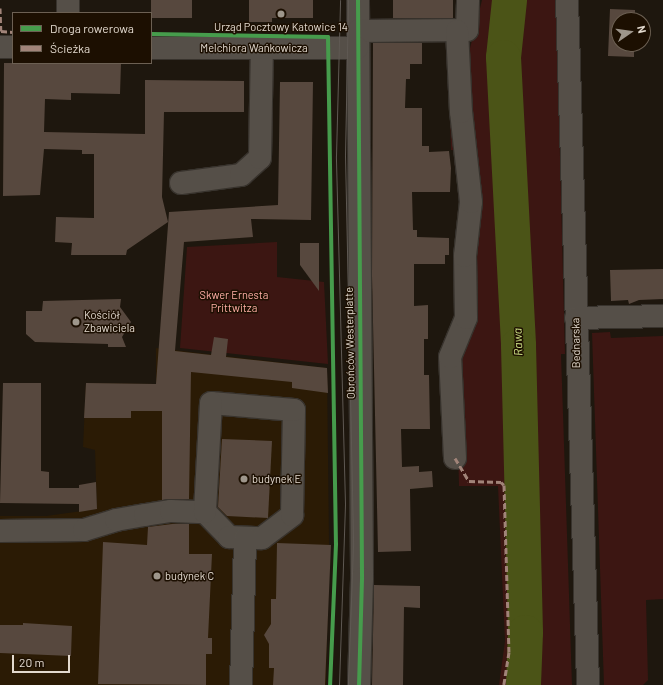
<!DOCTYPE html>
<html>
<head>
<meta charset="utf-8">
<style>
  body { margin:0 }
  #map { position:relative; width:663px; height:685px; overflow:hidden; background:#1e170e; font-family:Barlow,sans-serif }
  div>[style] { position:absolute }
  .built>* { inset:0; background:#2b1b05 }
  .green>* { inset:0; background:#3c1612 }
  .river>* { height:35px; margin:-17.5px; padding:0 17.5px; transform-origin:17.5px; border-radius:17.5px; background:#4b5417 }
  .building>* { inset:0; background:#57483e; transform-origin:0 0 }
  .roads { filter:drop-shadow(1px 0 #38332d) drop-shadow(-1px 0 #38332d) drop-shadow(0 1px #38332d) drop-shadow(0 -1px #38332d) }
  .minor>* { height:22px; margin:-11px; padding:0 11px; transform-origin:11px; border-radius:11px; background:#554f48 }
  .tram>* { height:1px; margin:-0.5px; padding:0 0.5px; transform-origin:0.5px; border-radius:0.5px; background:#5f5953 }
  .quiet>* { height:3px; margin-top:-1.5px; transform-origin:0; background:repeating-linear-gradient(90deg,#a18479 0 6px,transparent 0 9px) }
  .cycleway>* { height:4px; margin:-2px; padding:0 2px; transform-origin:2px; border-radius:2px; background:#469c4c }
  .dots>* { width:11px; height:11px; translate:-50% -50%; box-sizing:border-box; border:2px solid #1c0f01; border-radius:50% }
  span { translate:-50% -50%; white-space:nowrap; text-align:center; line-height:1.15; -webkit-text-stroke:3px #1c0f01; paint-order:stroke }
  .poi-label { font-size:11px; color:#e3dacf }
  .left { translate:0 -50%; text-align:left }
  .street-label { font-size:11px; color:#e3dacf }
  .park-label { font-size:11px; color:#feaea5 }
  .water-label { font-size:12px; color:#cde084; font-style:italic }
  .legend { position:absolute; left:12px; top:12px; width:140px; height:52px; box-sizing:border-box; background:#1c0f01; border:1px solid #6c6053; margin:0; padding:5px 7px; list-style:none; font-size:12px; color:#e3dacf }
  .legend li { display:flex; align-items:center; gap:8px; height:20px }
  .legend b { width:20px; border:1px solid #6c6053 }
  .north { position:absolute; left:611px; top:12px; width:40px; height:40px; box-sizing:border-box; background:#1c0f01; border:1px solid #6c6053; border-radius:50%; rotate:77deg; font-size:11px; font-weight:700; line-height:16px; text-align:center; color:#e3dacf }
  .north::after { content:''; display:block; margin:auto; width:14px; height:18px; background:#9e968b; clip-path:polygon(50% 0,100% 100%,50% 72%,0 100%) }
  .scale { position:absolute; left:12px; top:655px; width:58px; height:18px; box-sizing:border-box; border:2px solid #e3dacf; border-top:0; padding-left:5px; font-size:12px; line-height:14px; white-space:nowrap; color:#e3dacf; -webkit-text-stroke:3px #1c0f01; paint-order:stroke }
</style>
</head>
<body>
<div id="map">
  <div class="built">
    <i style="clip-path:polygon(156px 348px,327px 368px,329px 545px,326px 685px,0 685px,0 516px,46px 516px,97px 509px,95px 450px,83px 447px,86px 383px,156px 384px)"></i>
  </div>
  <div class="green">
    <i style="clip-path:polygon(482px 0,499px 0,494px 40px,507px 321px,515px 637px,509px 685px,499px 685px,505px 641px,498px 486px,459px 486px,456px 365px,458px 283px,453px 265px,463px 197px,462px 151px,451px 150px,448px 49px,470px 48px)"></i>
    <i style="clip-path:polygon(521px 0,556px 0,565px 354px,561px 354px,572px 685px,537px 685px,538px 583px,526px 190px,516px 54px)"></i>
    <i style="clip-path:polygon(277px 242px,277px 277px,324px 282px,328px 364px,180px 348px,187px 247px)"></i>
    <i style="clip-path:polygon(610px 332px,611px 338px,663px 336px,663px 599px,646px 600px,648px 680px,643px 685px,604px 685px,592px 333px)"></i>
  </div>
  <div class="river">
    <i style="left:509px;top:0;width:57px;rotate:96deg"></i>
    <i style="left:503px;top:57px;width:288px;rotate:87deg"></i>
    <i style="left:518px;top:345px;width:287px;rotate:88.6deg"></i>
    <i style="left:525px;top:632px;width:53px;rotate:92.2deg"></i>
  </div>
  <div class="building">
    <i style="left:151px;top:0;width:41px;height:18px"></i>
    <i style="clip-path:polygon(249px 0,313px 0,313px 18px,272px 18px,272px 22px,249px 22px)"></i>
    <i style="left:393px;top:0;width:60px;height:18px"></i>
    <i style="clip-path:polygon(610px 9px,635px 10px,635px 20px,619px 20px,619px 44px,634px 44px,634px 57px,608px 56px)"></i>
    <i style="clip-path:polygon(373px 43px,422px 43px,422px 64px,410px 64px,410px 79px,406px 79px,405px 108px,422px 108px,422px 146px,429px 146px,429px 152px,449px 151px,451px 168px,450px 192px,412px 192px,413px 230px,417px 230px,417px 237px,449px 238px,449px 255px,445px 255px,445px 264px,414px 264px,414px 306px,428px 305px,428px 339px,424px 339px,424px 375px,429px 375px,430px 429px,401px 429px,402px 467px,419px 466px,419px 472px,432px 471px,433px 487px,410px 489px,411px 551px,378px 552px,372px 276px)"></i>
    <i style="clip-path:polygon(4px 63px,121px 63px,120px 94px,71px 93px,71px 100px,45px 99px,44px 132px,145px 134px,145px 80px,244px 81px,244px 112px,164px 112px,162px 197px,168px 222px,127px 250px,126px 255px,71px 255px,72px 243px,55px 242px,56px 217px,94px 218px,94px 154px,82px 154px,82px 150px,44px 149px,40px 195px,3px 196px)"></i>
    <i style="clip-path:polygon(280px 82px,313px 82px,311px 220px,251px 219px,253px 237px,184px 242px,175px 351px,211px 355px,214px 337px,228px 339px,226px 357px,327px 368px,328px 393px,292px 388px,292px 382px,191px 372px,189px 499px,162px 500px,162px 411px,131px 411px,131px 418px,84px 418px,86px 383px,156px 384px,169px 212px,278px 205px)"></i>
    <i style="clip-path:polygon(300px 243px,319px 243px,319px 291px,300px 265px)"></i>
    <i style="clip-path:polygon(663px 269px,663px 299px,639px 300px,629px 304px,628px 300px,611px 301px,610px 270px)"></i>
    <i style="clip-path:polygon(121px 299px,120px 307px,131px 322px,122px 337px,126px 347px,108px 347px,108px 344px,35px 342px,26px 334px,26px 311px,42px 311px,43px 301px)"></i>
    <i style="clip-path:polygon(3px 383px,41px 383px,41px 471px,49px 472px,49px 488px,79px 488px,79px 485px,96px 482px,97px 509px,79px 512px,79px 504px,0 503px)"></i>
    <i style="clip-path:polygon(222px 439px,272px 441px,268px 518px,227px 516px,218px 507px)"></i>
    <i style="clip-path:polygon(172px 524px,189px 524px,189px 554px,212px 554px,208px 638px,212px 638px,212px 654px,206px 654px,206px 685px,98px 684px,103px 542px,147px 545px,148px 527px)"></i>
    <i style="clip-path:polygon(277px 543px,331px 545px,325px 685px,273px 685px,274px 668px,269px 668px,269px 644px,264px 635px,271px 624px,271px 599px,276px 599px)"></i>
    <i style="clip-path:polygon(374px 585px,420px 586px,420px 608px,404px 607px,403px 685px,372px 685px)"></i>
    <i style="clip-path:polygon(23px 623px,72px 626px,71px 656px,0 653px,0 625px,23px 625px)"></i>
  </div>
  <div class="roads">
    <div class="minor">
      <i style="left:68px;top:0;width:13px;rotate:90deg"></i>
      <i style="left:358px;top:0;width:579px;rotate:89.6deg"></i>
      <i style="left:362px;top:579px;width:106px;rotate:91.6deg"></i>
      <i style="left:567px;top:0;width:685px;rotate:88.24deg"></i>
      <i style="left:358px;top:31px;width:109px;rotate:-0.5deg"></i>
      <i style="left:467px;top:30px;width:30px;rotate:-88deg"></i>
      <i style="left:0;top:47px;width:13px"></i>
      <i style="left:151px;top:48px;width:206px"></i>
      <i style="left:181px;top:183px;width:61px;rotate:-7.6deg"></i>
      <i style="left:241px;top:175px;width:25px;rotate:-42deg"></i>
      <i style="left:260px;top:158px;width:110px;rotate:-89deg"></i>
      <i style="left:576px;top:318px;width:87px;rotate:-1.3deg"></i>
      <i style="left:455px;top:458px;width:101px;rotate:-92.8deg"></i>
      <i style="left:450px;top:357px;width:42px;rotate:-67.7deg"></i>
      <i style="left:466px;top:318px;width:62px;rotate:-90.9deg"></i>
      <i style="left:465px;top:256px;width:54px;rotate:-83.7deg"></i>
      <i style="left:471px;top:202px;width:91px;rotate:-96.3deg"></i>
      <i style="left:461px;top:112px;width:81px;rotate:-92.8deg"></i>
      <i style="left:0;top:531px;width:84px;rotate:-0.7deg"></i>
      <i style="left:84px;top:530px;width:34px;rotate:-17deg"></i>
      <i style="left:116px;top:520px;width:29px;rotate:-10deg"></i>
      <i style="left:145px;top:515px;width:26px;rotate:-9deg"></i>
      <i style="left:171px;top:511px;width:34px;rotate:2deg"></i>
      <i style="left:205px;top:512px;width:35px;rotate:46deg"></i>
      <i style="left:229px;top:537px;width:33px;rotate:2deg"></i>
      <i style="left:262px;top:538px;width:38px;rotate:-37deg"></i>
      <i style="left:292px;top:515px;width:105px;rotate:-88.9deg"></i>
      <i style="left:294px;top:410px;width:83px;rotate:-175.2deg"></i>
      <i style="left:211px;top:403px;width:109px;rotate:93.2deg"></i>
      <i style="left:241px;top:685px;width:147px;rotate:-88.4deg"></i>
    </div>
  </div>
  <div class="tram">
    <i style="left:348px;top:0;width:155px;rotate:91.1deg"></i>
    <i style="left:345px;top:155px;width:391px;rotate:88.8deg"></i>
    <i style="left:353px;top:546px;width:139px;rotate:92.1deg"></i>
    <i style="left:339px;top:685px;width:181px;rotate:-88.1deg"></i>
    <i style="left:345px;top:504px;width:348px;rotate:-91.5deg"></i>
    <i style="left:336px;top:156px;width:156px;rotate:-88.5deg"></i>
  </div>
  <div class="quiet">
    <i style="left:0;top:8px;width:23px;rotate:88deg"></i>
    <i style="left:1px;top:31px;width:12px;rotate:5deg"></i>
    <i style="left:455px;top:458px;width:27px;rotate:59deg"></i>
    <i style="left:469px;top:481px;width:32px;rotate:2deg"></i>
    <i style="left:501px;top:482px;width:4px;rotate:45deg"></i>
    <i style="left:504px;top:485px;width:167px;rotate:88.3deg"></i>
    <i style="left:509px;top:652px;width:33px;rotate:99deg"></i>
  </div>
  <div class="cycleway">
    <i style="left:358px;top:0;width:579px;rotate:89.6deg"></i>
    <i style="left:362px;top:579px;width:106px;rotate:91.6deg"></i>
    <i style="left:151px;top:34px;width:177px;rotate:1deg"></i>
    <i style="left:328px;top:37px;width:507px;rotate:89.1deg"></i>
    <i style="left:336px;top:544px;width:141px;rotate:92.4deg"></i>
  </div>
  <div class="dots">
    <i style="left:281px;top:14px;background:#9e968b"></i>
    <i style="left:76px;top:322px;background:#9e968b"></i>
    <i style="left:244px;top:479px;background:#9e968b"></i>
    <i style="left:157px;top:576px;background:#9e968b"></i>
  </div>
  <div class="poi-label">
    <span style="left:281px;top:27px">Urząd Pocztowy Katowice 14</span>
    <span class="left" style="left:84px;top:322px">Kościół<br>Zbawiciela</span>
    <span class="left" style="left:252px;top:479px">budynek E</span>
    <span class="left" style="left:165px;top:576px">budynek C</span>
  </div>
  <div class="street-label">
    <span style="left:254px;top:48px">Melchiora Wańkowicza</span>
    <span style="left:350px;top:343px;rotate:-91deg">Obrońców Westerplatte</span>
    <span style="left:576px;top:343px;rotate:-91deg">Bednarska</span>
  </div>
  <div class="park-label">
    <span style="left:234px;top:302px">Skwer Ernesta<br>Prittwitza</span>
  </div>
  <div class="water-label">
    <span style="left:518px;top:342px;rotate:-92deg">Rawa</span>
  </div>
  <ul class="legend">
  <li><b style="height:5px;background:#469c4c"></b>Droga rowerowa</li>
  <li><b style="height:5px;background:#a18479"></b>Ścieżka</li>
  </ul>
  <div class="north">N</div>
  <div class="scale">20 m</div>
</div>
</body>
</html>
